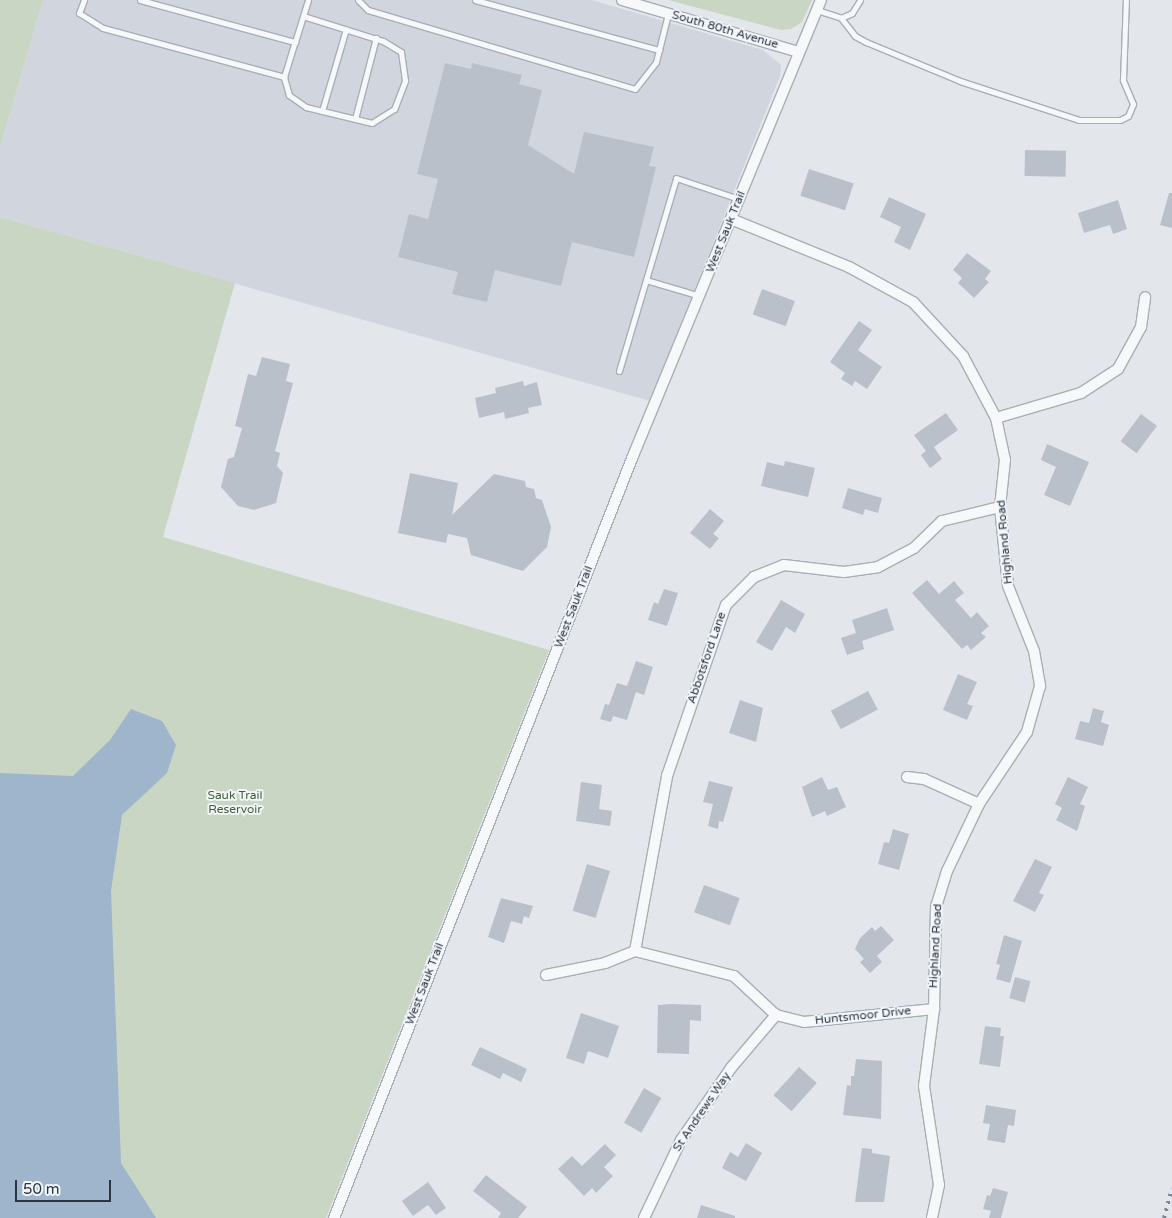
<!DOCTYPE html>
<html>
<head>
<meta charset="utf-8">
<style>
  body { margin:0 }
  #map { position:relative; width:1172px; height:1218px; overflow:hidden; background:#e3e7ec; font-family:"Varela Round",sans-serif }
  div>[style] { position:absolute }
  .built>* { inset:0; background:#d1d6de }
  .green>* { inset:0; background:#c9d6c4 }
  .water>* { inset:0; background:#9eb5cc }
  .building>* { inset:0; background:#bac0ca; transform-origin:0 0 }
  .roads { filter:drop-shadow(1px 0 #a8aeb7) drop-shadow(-1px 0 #a8aeb7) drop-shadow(0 1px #a8aeb7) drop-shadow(0 -1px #a8aeb7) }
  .service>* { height:5px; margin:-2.5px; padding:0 2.5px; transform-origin:2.5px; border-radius:2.5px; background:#f6f8fa }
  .minor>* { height:10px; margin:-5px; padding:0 5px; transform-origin:5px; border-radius:5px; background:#f6f8fa }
  .rail>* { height:4px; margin-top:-2px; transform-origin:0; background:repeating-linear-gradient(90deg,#7c8696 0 2.5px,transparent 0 7.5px) }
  span { translate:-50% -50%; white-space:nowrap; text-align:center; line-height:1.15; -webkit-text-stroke:4px #f3f6f9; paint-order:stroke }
  .street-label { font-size:12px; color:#2a3445 }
  .park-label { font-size:12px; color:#3f6137 }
  .scale { position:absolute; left:15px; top:1180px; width:96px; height:22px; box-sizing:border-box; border:2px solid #2a3445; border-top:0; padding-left:6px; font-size:15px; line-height:18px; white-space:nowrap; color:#2a3445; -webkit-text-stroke:4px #f3f6f9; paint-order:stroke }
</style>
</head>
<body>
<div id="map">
  <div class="built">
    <i style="clip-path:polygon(43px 0,592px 0,763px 50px,781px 65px,780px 76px,650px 401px,0 217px,0 148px)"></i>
  </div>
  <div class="green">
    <i style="clip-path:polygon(0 0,43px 0,0 148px)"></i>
    <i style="clip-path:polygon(668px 0,812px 0,802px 22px,791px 29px,781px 30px)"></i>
    <i style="clip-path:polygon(0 217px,235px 283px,163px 537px,549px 650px,326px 1218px,0 1218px)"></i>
  </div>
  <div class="water">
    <i style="clip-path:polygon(131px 709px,162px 721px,176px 745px,167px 773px,122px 815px,111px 891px,121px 1163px,156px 1218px,0 1218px,0 773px,73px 776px,110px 740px)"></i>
  </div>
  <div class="building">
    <i style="clip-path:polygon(445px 63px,471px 69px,472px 63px,522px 75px,519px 84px,542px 90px,528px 145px,574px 174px,584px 132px,654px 147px,649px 166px,656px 167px,634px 257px,572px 242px,561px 286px,495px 270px,487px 302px,452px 294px,458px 272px,398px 257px,409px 214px,428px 219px,438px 179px,417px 174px)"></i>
    <i style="left:1025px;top:150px;width:41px;height:26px;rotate:1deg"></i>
    <i style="left:809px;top:169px;width:47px;height:28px;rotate:18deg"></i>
    <i style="clip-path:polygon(1169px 193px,1172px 193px,1172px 228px,1160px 225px)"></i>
    <i style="clip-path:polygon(889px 197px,926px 214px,910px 250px,894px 242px,901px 227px,880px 217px)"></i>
    <i style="clip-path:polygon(1118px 200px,1127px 229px,1113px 234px,1110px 225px,1084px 233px,1078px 213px)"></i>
    <i style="clip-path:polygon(967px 253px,991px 271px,985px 279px,989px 282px,974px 298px,958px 283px,962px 278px,953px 270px)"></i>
    <i style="left:762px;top:289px;width:35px;height:27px;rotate:20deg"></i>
    <i style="clip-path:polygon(859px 321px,872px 330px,858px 350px,882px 367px,867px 389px,855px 381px,852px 386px,841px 379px,845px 373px,830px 362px)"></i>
    <i style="clip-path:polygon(262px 357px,290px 364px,286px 381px,293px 383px,275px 451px,280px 453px,277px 466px,283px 473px,276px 503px,254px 510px,238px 506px,221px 487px,228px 459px,234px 457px,242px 428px,235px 426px,248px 374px,256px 376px)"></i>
    <i style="clip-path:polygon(523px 381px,524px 386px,537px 382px,542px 405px,528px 408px,529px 413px,505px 419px,504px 412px,479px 418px,475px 398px,496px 393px,495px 388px)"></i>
    <i style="clip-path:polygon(946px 413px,958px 430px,934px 447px,942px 459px,930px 468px,921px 455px,926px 451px,914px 435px)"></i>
    <i style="left:1141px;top:414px;width:20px;height:34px;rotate:37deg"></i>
    <i style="clip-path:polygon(1047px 444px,1089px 462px,1070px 506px,1044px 495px,1056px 467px,1041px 460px)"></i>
    <i style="clip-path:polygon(785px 461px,815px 468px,808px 497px,761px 486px,767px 462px,784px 466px)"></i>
    <i style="clip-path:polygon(410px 473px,458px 483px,452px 515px,494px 474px,525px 481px,526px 487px,534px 489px,536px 498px,542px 500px,551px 527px,547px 547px,523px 571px,471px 555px,467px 538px,448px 534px,446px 543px,398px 533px)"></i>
    <i style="clip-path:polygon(848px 488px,882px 498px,878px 513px,865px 509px,863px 515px,842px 508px)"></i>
    <i style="clip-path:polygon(710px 509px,724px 521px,713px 534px,719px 538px,710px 549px,690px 533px)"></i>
    <i style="clip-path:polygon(927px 580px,939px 594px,954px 581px,964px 593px,955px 600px,971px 618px,977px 612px,989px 626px,981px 633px,986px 637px,971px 650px,967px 645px,962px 649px,912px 593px)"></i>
    <i style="clip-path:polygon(664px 589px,678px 593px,667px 626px,648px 620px,654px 602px,658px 604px)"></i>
    <i style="clip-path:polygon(781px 600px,805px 614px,795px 633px,786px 627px,772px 651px,756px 642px)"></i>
    <i style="clip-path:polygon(887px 608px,894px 630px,862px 641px,864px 649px,847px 655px,841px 638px,856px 633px,852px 620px)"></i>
    <i style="clip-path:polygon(636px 661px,653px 667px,644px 695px,636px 692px,627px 720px,613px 716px,611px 722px,600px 719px,605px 704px,609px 705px,617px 683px,627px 686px)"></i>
    <i style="clip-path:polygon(958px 674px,977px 682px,967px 704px,973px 706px,967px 720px,943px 710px)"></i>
    <i style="left:868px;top:691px;width:21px;height:42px;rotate:62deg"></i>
    <i style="clip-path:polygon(740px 700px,763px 708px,756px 742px,729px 733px)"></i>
    <i style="clip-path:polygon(1093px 708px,1104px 711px,1101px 722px,1109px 725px,1103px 746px,1075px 739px,1080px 721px,1089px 723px)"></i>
    <i style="clip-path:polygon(822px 777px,828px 790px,837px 787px,846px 807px,827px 816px,825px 811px,812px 817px,802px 787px)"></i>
    <i style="clip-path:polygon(1068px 777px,1088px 787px,1080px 804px,1085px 806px,1077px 831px,1056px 820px,1062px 808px,1055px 804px)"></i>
    <i style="clip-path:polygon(709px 781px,733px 787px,723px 822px,719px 821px,718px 829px,708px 826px,713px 804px,703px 802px)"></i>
    <i style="clip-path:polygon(581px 782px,602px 785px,599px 809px,612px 811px,610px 826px,576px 821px)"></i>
    <i style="clip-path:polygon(893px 829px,909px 834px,899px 870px,878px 864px,884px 842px,889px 843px)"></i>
    <i style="clip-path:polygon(1035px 859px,1052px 867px,1039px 893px,1044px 895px,1035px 912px,1013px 901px)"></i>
    <i style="left:587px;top:864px;width:24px;height:49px;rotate:17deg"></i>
    <i style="left:704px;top:885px;width:38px;height:29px;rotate:20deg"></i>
    <i style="clip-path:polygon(501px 898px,533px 906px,529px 918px,524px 916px,522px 924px,511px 921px,504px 943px,488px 937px)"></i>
    <i style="clip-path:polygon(881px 926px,894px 940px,877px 956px,882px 962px,870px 973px,860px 962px,864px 959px,855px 949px,860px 938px,872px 927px,875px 931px)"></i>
    <i style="clip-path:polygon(1004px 935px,1022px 941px,1010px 983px,996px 979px,1000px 965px,996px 964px)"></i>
    <i style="left:1015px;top:977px;width:16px;height:22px;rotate:15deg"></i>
    <i style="clip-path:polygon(672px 1004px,701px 1005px,701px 1021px,690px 1020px,689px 1054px,657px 1053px,658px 1005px)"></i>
    <i style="clip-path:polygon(581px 1013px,619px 1026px,608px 1058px,588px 1051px,584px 1064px,566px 1058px)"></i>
    <i style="clip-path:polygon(985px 1026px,1001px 1028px,1000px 1036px,1004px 1036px,1000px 1067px,979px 1064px)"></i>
    <i style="clip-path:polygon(480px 1047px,527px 1069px,521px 1082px,503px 1073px,500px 1079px,471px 1065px)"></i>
    <i style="clip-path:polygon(856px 1059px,882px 1061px,881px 1119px,843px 1115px,847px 1085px,851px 1086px,851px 1076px,854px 1076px)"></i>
    <i style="left:799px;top:1067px;width:24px;height:38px;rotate:42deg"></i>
    <i style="left:644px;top:1088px;width:20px;height:40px;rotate:30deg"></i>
    <i style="clip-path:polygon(986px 1105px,1016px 1110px,1014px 1126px,1008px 1125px,1005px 1143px,987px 1140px,990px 1124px,983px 1123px)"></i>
    <i style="clip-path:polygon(746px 1143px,762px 1153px,746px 1181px,722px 1168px,730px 1152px,738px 1157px)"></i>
    <i style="clip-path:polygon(605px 1144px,616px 1155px,604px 1167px,613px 1176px,596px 1193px,592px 1188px,584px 1196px,558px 1169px,572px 1156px,582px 1166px)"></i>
    <i style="clip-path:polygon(862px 1148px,872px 1149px,872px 1153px,890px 1156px,884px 1202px,855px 1202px)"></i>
    <i style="clip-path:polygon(486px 1175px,527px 1207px,518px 1218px,498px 1218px,501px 1213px,473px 1191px)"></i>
    <i style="clip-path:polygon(428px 1182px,446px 1208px,436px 1215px,428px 1205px,413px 1216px,402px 1201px)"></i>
    <i style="clip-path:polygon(993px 1188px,1008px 1192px,1001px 1218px,989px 1218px,991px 1211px,983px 1209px,987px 1195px,990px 1196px)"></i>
    <i style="clip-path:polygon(701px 1205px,735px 1216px,735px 1218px,697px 1218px)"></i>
  </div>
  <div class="roads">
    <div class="service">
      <i style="left:84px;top:0;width:14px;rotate:111deg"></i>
      <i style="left:79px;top:13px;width:28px;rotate:32deg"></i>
      <i style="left:103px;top:28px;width:188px;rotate:15.1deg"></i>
      <i style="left:140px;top:0;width:161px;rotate:15.2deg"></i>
      <i style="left:358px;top:0;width:14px;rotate:45deg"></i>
      <i style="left:368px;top:10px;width:278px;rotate:16.5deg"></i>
      <i style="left:635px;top:89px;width:34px;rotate:-52deg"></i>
      <i style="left:656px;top:62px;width:49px;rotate:-76deg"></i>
      <i style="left:475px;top:0;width:191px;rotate:15.2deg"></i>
      <i style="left:817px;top:10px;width:25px;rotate:18deg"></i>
      <i style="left:841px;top:18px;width:12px;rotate:-24deg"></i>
      <i style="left:852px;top:13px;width:15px;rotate:-58deg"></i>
      <i style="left:303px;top:16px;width:84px;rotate:17.4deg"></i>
      <i style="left:383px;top:41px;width:21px;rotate:31deg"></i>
      <i style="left:401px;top:52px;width:29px;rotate:82deg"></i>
      <i style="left:405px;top:81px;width:30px;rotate:111deg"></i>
      <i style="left:394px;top:109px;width:26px;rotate:148deg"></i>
      <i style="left:372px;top:123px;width:68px;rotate:-166.4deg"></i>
      <i style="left:306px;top:107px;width:21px;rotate:-145deg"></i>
      <i style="left:289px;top:95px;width:19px;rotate:-106deg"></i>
      <i style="left:284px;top:77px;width:37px;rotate:-73deg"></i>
      <i style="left:295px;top:42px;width:44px;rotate:-72.8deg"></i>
      <i style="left:841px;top:18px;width:23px;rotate:52deg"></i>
      <i style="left:855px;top:36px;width:13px;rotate:29deg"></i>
      <i style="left:866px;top:42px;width:102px;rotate:22.5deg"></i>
      <i style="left:960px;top:81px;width:125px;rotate:18.1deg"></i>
      <i style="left:1079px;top:120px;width:41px"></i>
      <i style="left:1120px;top:120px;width:9px;rotate:-27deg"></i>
      <i style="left:1128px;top:116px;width:13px;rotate:-67deg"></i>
      <i style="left:1133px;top:104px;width:26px;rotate:-113deg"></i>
      <i style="left:1123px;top:80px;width:80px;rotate:-87.9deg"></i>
      <i style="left:322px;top:111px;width:85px;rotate:-73.7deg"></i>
      <i style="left:355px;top:119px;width:84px;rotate:-75.5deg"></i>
      <i style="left:646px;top:280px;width:56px;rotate:16.5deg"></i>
      <i style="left:619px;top:371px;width:201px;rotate:-73.5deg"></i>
      <i style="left:676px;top:178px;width:66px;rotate:18.4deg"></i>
    </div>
    <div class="minor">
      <i style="left:622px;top:0;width:184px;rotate:16.4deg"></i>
      <i style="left:731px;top:219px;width:127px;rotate:22.1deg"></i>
      <i style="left:849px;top:267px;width:73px;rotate:28.7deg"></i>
      <i style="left:913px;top:302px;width:74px;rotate:47.2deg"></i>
      <i style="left:963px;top:356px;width:70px;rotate:62deg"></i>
      <i style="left:996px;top:418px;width:43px;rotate:77.9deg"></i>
      <i style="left:1005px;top:460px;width:47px;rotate:96.1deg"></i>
      <i style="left:1000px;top:507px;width:79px;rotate:84.2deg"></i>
      <i style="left:1008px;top:586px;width:70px;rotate:68.2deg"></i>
      <i style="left:1034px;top:651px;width:36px;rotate:80deg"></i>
      <i style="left:1040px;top:686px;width:48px;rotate:105.8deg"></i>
      <i style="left:1027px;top:732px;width:87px;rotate:123.7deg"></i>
      <i style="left:979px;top:804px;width:74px;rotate:115.5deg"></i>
      <i style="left:947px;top:871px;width:37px;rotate:107deg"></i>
      <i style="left:936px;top:906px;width:103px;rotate:91.1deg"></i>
      <i style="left:934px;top:1009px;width:78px;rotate:97.4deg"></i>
      <i style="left:924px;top:1086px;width:100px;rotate:81.4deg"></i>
      <i style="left:939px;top:1185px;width:34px;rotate:102deg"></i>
      <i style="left:996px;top:418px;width:89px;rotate:-16.4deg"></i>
      <i style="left:1081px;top:393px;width:44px;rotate:-33deg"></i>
      <i style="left:1118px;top:369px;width:48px;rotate:-61.3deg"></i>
      <i style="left:1141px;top:327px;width:30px;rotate:-82deg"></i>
      <i style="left:907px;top:777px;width:17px;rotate:7deg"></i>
      <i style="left:924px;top:779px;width:60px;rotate:24.4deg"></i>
      <i style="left:635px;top:951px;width:178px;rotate:-79.6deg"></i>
      <i style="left:667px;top:776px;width:181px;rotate:-71deg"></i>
      <i style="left:726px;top:605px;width:40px;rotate:-45deg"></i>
      <i style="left:754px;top:577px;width:32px;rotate:-22deg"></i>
      <i style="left:784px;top:565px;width:60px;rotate:6.7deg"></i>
      <i style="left:844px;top:572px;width:34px;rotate:-8deg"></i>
      <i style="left:878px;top:567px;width:41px;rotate:-27.8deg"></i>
      <i style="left:914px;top:548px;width:39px;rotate:-44deg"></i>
      <i style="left:942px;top:521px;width:60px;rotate:-13.6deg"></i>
      <i style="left:546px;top:975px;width:60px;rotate:-11.5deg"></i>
      <i style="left:605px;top:963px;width:32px;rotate:-22deg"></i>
      <i style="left:635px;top:951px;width:102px;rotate:14.2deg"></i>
      <i style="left:734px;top:976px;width:57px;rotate:42.9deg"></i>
      <i style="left:776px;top:1015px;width:29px;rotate:14deg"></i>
      <i style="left:804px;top:1022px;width:131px;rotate:-5.7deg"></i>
      <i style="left:334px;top:1218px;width:819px;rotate:-68.58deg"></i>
      <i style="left:633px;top:456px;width:493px;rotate:-67.6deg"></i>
      <i style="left:644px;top:1218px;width:86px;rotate:-64.6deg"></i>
      <i style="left:681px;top:1140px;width:88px;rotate:-55.2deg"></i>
      <i style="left:731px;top:1068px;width:70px;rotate:-49.7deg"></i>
    </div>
  </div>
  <div class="rail">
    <i style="left:1164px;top:1218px;width:30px;rotate:-75deg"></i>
  </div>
  <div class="street-label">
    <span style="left:725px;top:30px;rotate:16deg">South 80th Avenue</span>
    <span style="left:726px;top:232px;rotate:-68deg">West Sauk Trail</span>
    <span style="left:1005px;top:542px;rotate:-95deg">Highland Road</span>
    <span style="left:574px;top:607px;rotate:-69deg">West Sauk Trail</span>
    <span style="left:707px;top:658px;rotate:-71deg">Abbotsford Lane</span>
    <span style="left:936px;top:946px;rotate:-87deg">Highland Road</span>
    <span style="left:425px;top:984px;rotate:-69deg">West Sauk Trail</span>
    <span style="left:863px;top:1016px;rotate:-6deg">Huntsmoor Drive</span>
    <span style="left:702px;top:1112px;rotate:-56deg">St Andrews Way</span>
  </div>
  <div class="park-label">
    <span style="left:235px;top:803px">Sauk Trail<br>Reservoir</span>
  </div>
  <div class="scale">50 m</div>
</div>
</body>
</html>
